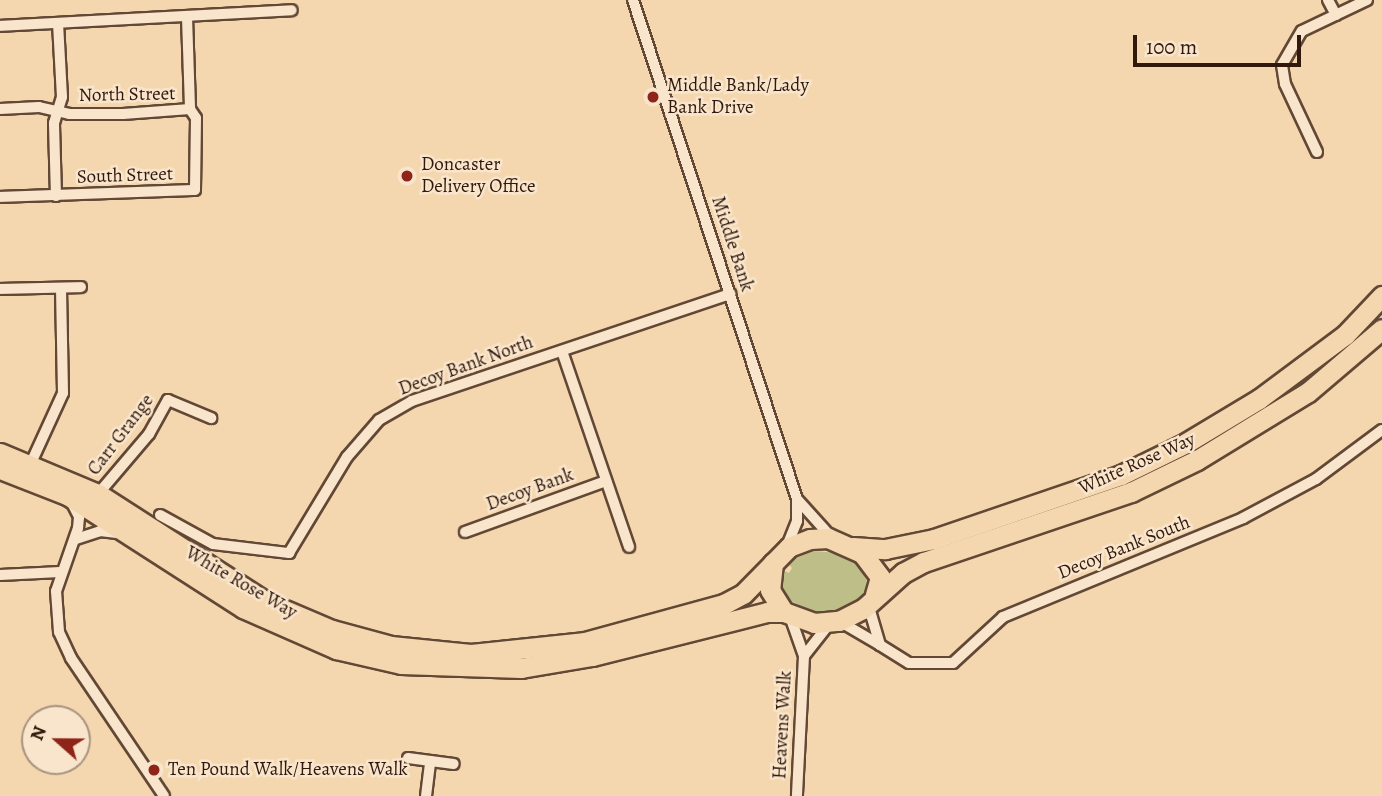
<!DOCTYPE html>
<html>
<head>
<meta charset="utf-8">
<style>
  body { margin:0 }
  #map { position:relative; width:1382px; height:796px; overflow:hidden; background:#f4d7af; font-family:Alegreya,serif }
  div>[style] { position:absolute }
  .green>* { inset:0; background:#bebe89 }
  .roads { filter:drop-shadow(2px 0 #624835) drop-shadow(-2px 0 #624835) drop-shadow(0 2px #624835) drop-shadow(0 -2px #624835) }
  .street>* { height:10px; margin:-5px; padding:0 5px; transform-origin:5px; border-radius:5px; background:#f8e5cb }
  .highway>* { height:19px; margin:-9.5px; padding:0 9.5px; transform-origin:9.5px; border-radius:9.5px; background:#f4d7af }
  .dots>* { width:19px; height:19px; translate:-50% -50%; box-sizing:border-box; border:4px solid #f8e5cb; border-radius:50% }
  span { translate:-50% -50%; white-space:nowrap; text-align:center; line-height:1.15; -webkit-text-stroke:5px #f8e5cb; paint-order:stroke }
  .poi-label { font-size:19px; color:#31180c }
  .left { translate:0 -50%; text-align:left }
  .street-label { font-size:19px; color:#31180c }
  .north { position:absolute; left:21px; top:705px; width:70px; height:70px; box-sizing:border-box; background:#f8e5cb; border:2px solid #a8937f; border-radius:50%; rotate:291deg; font-size:19px; font-weight:700; line-height:28px; text-align:center; color:#31180c }
  .north::after { content:''; display:block; margin:auto; width:24px; height:32px; background:#8f2418; clip-path:polygon(50% 0,100% 100%,50% 72%,0 100%) }
  .scale { position:absolute; left:1133px; top:35px; width:168px; height:32px; box-sizing:border-box; border:4px solid #31180c; border-top:0; padding-left:9px; font-size:21px; line-height:24px; white-space:nowrap; color:#31180c; -webkit-text-stroke:5px #f8e5cb; paint-order:stroke }
</style>
</head>
<body>
<div id="map">
  <div class="green">
    <i style="clip-path:polygon(814px 551px,839px 553px,859px 566px,868px 583px,865px 597px,847px 611px,816px 614px,789px 600px,779px 584px,782px 570px,789px 573px,792px 568px,787px 562px)"></i>
  </div>
  <div class="roads">
    <div class="street">
      <i style="left:633px;top:0;width:525px;rotate:71.81deg"></i>
      <i style="left:797px;top:499px;width:52px;rotate:48.1deg"></i>
      <i style="left:1328px;top:0;width:17px;rotate:62deg"></i>
      <i style="left:187px;top:17px;width:92px;rotate:88.1deg"></i>
      <i style="left:0;top:26px;width:292px;rotate:-3.1deg"></i>
      <i style="left:0;top:109px;width:39px;rotate:-3deg"></i>
      <i style="left:39px;top:107px;width:31px;rotate:13deg"></i>
      <i style="left:69px;top:114px;width:54px"></i>
      <i style="left:123px;top:114px;width:67px;rotate:-4.3deg"></i>
      <i style="left:1317px;top:152px;width:75px;rotate:-115.2deg"></i>
      <i style="left:1285px;top:84px;width:19px;rotate:-99deg"></i>
      <i style="left:1282px;top:65px;width:39px;rotate:-60deg"></i>
      <i style="left:1302px;top:31px;width:72px;rotate:-25.5deg"></i>
      <i style="left:56px;top:196px;width:73px;rotate:-91.6deg"></i>
      <i style="left:54px;top:123px;width:27px;rotate:-73deg"></i>
      <i style="left:62px;top:97px;width:73px;rotate:-93.1deg"></i>
      <i style="left:0;top:197px;width:195px;rotate:-2.1deg"></i>
      <i style="left:195px;top:190px;width:72px;rotate:-89.2deg"></i>
      <i style="left:196px;top:118px;width:11px;rotate:-124deg"></i>
      <i style="left:0;top:289px;width:81px;rotate:-1.4deg"></i>
      <i style="left:562px;top:351px;width:207px;rotate:71.1deg"></i>
      <i style="left:31px;top:463px;width:77px;rotate:-65.4deg"></i>
      <i style="left:63px;top:393px;width:105px;rotate:-91.1deg"></i>
      <i style="left:98px;top:494px;width:79px;rotate:-49.6deg"></i>
      <i style="left:149px;top:434px;width:39px;rotate:-61deg"></i>
      <i style="left:168px;top:400px;width:47px;rotate:22.7deg"></i>
      <i style="left:71px;top:501px;width:18px;rotate:63deg"></i>
      <i style="left:79px;top:517px;width:11px;rotate:95deg"></i>
      <i style="left:78px;top:528px;width:67px;rotate:109.2deg"></i>
      <i style="left:56px;top:591px;width:41px;rotate:85.8deg"></i>
      <i style="left:59px;top:632px;width:29px;rotate:65deg"></i>
      <i style="left:71px;top:658px;width:166px;rotate:56deg"></i>
      <i style="left:160px;top:515px;width:60px;rotate:28.7deg"></i>
      <i style="left:213px;top:544px;width:77px;rotate:6.8deg"></i>
      <i style="left:289px;top:553px;width:112px;rotate:-58.9deg"></i>
      <i style="left:347px;top:457px;width:49px;rotate:-49.1deg"></i>
      <i style="left:379px;top:420px;width:38px;rotate:-30deg"></i>
      <i style="left:412px;top:401px;width:336px;rotate:-18.6deg"></i>
      <i style="left:465px;top:532px;width:150px;rotate:-19.9deg"></i>
      <i style="left:76px;top:539px;width:25px;rotate:-18deg"></i>
      <i style="left:100px;top:531px;width:17px;rotate:7deg"></i>
      <i style="left:787px;top:546px;width:27px;rotate:-68deg"></i>
      <i style="left:797px;top:521px;width:20px;rotate:-90deg"></i>
      <i style="left:0;top:575px;width:60px;rotate:-2.9deg"></i>
      <i style="left:790px;top:616px;width:42px;rotate:70.7deg"></i>
      <i style="left:804px;top:656px;width:140px;rotate:92.9deg"></i>
      <i style="left:839px;top:621px;width:48px;rotate:30.3deg"></i>
      <i style="left:880px;top:645px;width:43px;rotate:-106.3deg"></i>
      <i style="left:880px;top:645px;width:34px;rotate:32deg"></i>
      <i style="left:909px;top:663px;width:44px"></i>
      <i style="left:953px;top:663px;width:68px;rotate:-42.6deg"></i>
      <i style="left:1003px;top:617px;width:260px;rotate:-22.4deg"></i>
      <i style="left:1243px;top:518px;width:83px;rotate:-28.1deg"></i>
      <i style="left:1316px;top:479px;width:82px;rotate:-36.6deg"></i>
      <i style="left:804px;top:656px;width:42px;rotate:-51.8deg"></i>
      <i style="left:408px;top:758px;width:46px;rotate:7.4deg"></i>
      <i style="left:426px;top:796px;width:35px;rotate:-83deg"></i>
    </div>
    <div class="highway">
      <i style="left:0;top:453px;width:106px;rotate:22.7deg"></i>
      <i style="left:98px;top:494px;width:200px;rotate:32.7deg"></i>
      <i style="left:266px;top:602px;width:72px;rotate:23deg"></i>
      <i style="left:332px;top:630px;width:61px;rotate:15.2deg"></i>
      <i style="left:391px;top:646px;width:80px;rotate:5.7deg"></i>
      <i style="left:471px;top:654px;width:115px;rotate:-6deg"></i>
      <i style="left:585px;top:642px;width:144px;rotate:-15.3deg"></i>
      <i style="left:724px;top:604px;width:21px;rotate:-28deg"></i>
      <i style="left:743px;top:594px;width:66px;rotate:-45.6deg"></i>
      <i style="left:789px;top:547px;width:22px;rotate:-21deg"></i>
      <i style="left:810px;top:539px;width:18px;rotate:-3deg"></i>
      <i style="left:828px;top:538px;width:37px;rotate:24deg"></i>
      <i style="left:862px;top:553px;width:30px;rotate:53deg"></i>
      <i style="left:880px;top:577px;width:19px;rotate:106deg"></i>
      <i style="left:0;top:469px;width:72px;rotate:21.2deg"></i>
      <i style="left:67px;top:495px;width:209px;rotate:32.7deg"></i>
      <i style="left:243px;top:608px;width:102px;rotate:23.8deg"></i>
      <i style="left:336px;top:649px;width:67px;rotate:13deg"></i>
      <i style="left:401px;top:664px;width:120px;rotate:1.9deg"></i>
      <i style="left:521px;top:668px;width:72px;rotate:-9.6deg"></i>
      <i style="left:592px;top:656px;width:180px;rotate:-14.1deg"></i>
      <i style="left:767px;top:612px;width:17px"></i>
      <i style="left:853px;top:547px;width:32px;rotate:4deg"></i>
      <i style="left:885px;top:549px;width:50px;rotate:-11.5deg"></i>
      <i style="left:934px;top:539px;width:198px;rotate:-18.9deg"></i>
      <i style="left:1121px;top:475px;width:72px;rotate:-26.2deg"></i>
      <i style="left:1186px;top:443px;width:85px;rotate:-31.1deg"></i>
      <i style="left:1259px;top:399px;width:107px;rotate:-36.7deg"></i>
      <i style="left:1345px;top:335px;width:54px;rotate:-46.5deg"></i>
      <i style="left:773px;top:563px;width:27px;rotate:96deg"></i>
      <i style="left:770px;top:590px;width:26px;rotate:58deg"></i>
      <i style="left:784px;top:612px;width:32px;rotate:20deg"></i>
      <i style="left:814px;top:623px;width:25px;rotate:-5deg"></i>
      <i style="left:839px;top:621px;width:27px;rotate:-27deg"></i>
      <i style="left:863px;top:609px;width:54px;rotate:-42deg"></i>
      <i style="left:903px;top:573px;width:24px;rotate:-28deg"></i>
      <i style="left:924px;top:562px;width:219px;rotate:-18.7deg"></i>
      <i style="left:1131px;top:492px;width:73px;rotate:-25.9deg"></i>
      <i style="left:1197px;top:460px;width:130px;rotate:-31.5deg"></i>
      <i style="left:1308px;top:392px;width:97px;rotate:-40.4deg"></i>
    </div>
  </div>
  <div class="dots">
    <i style="left:653px;top:97px;background:#8f2418"></i>
    <i style="left:407px;top:176px;background:#8f2418"></i>
    <i style="left:154px;top:770px;background:#8f2418"></i>
  </div>
  <div class="poi-label">
    <span class="left" style="left:667px;top:97px">Middle Bank/Lady<br>Bank Drive</span>
    <span class="left" style="left:421px;top:176px">Doncaster<br>Delivery Office</span>
    <span class="left" style="left:168px;top:770px">Ten Pound Walk/Heavens Walk</span>
  </div>
  <div class="street-label">
    <span style="left:127px;top:95px;rotate:-1deg">North Street</span>
    <span style="left:125px;top:176px;rotate:-2deg">South Street</span>
    <span style="left:732px;top:244px;rotate:72deg">Middle Bank</span>
    <span style="left:466px;top:366px;rotate:-20deg">Decoy Bank North</span>
    <span style="left:121px;top:435px;rotate:-53deg">Carr Grange</span>
    <span style="left:1137px;top:464px;rotate:-24deg">White Rose Way</span>
    <span style="left:530px;top:490px;rotate:-20deg">Decoy Bank</span>
    <span style="left:1124px;top:548px;rotate:-22deg">Decoy Bank South</span>
    <span style="left:241px;top:583px;rotate:30deg">White Rose Way</span>
    <span style="left:783px;top:725px;rotate:-87deg">Heavens Walk</span>
  </div>
  <div class="north">N</div>
  <div class="scale">100 m</div>
</div>
</body>
</html>
